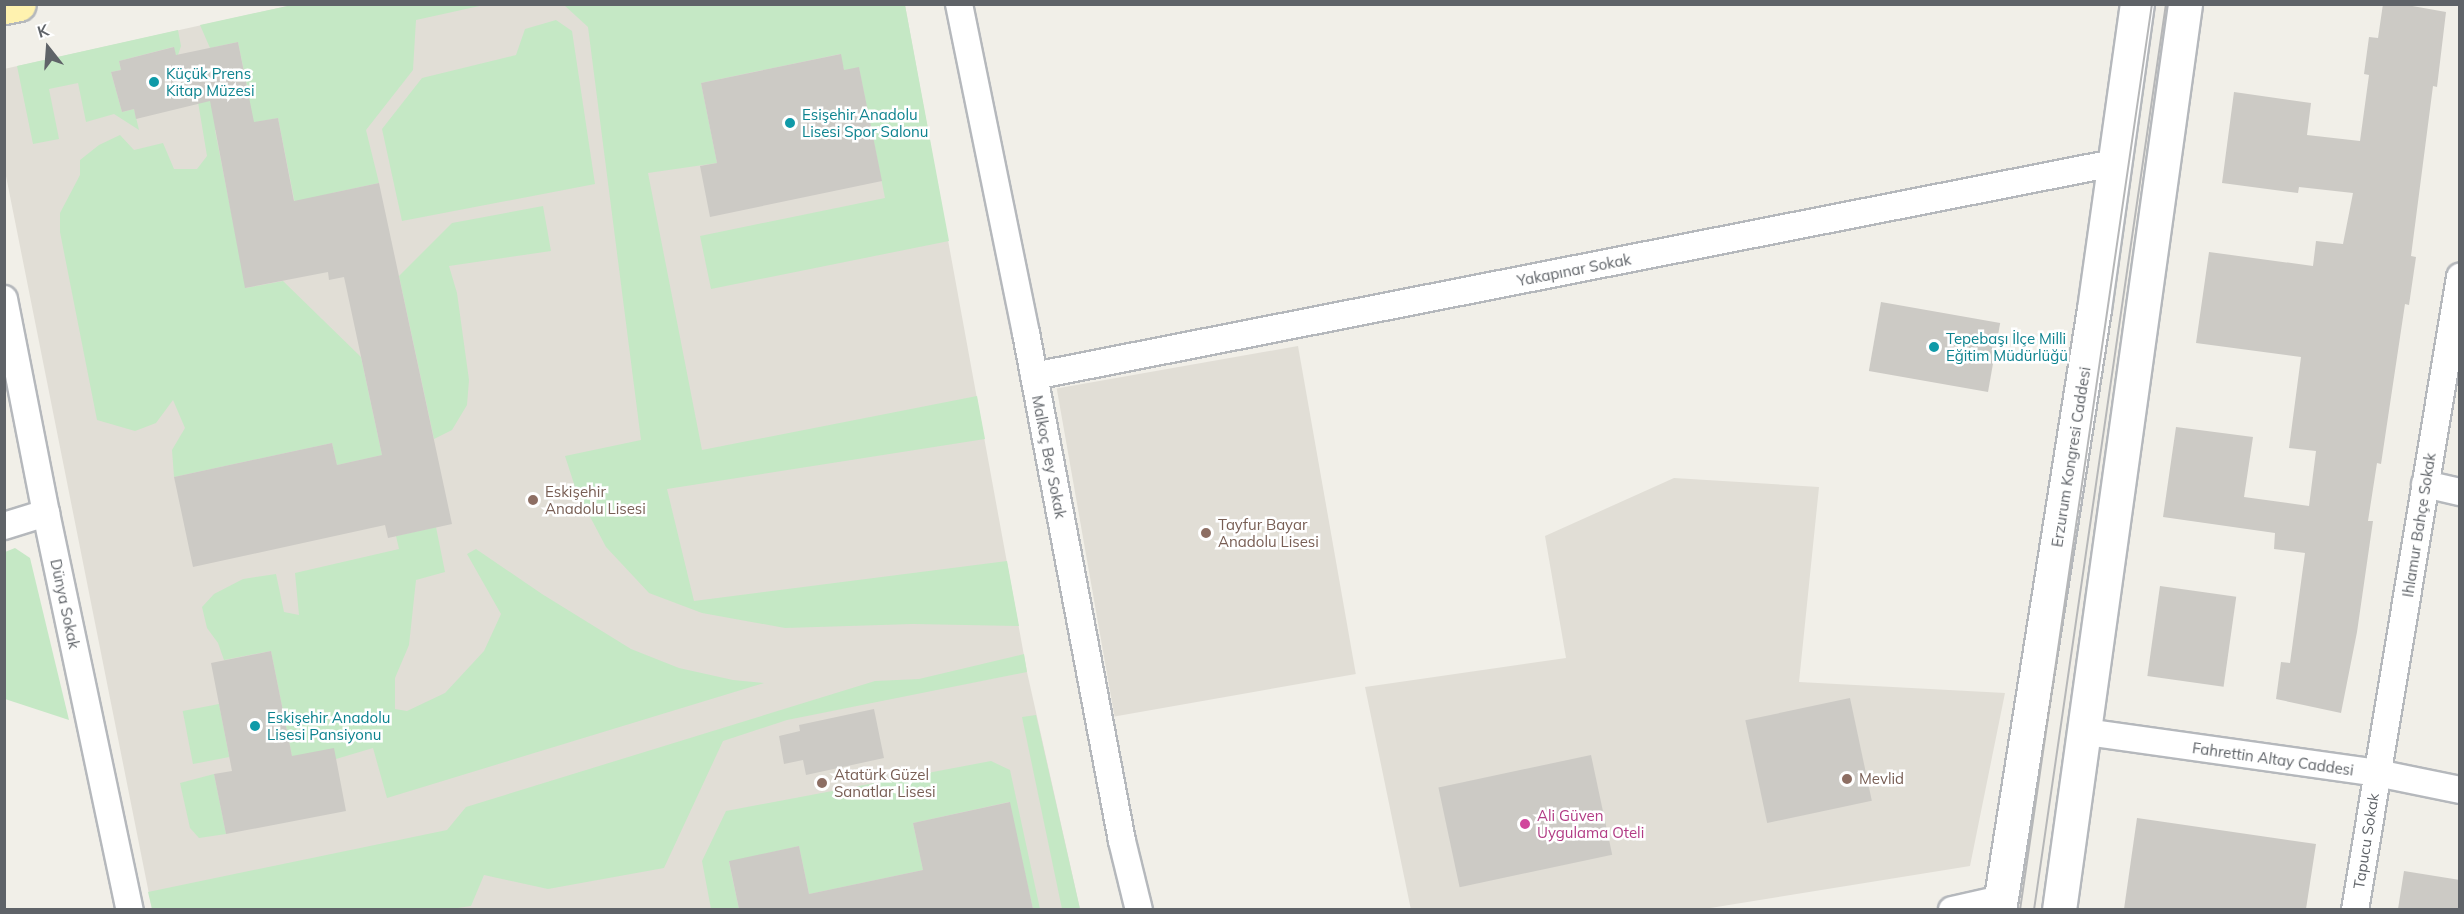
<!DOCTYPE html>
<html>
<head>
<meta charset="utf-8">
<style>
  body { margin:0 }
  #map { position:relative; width:2464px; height:914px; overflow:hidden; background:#f1efe8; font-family:Mulish,sans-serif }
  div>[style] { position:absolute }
  .education>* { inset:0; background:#e1ded6; transform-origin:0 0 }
  .green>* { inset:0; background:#c5e8c5; transform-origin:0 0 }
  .building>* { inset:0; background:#cccac5; transform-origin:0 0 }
  .roads { filter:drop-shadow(2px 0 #b5b8bc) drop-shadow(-2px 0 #b5b8bc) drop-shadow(0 2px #b5b8bc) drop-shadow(0 -2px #b5b8bc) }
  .street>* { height:26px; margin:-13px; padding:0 13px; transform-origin:13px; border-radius:13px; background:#fff }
  .secondary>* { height:33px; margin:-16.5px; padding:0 16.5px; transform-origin:16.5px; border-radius:16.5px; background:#fff }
  .primary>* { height:33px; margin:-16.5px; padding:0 16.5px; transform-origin:16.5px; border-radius:16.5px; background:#fff2af }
  .tram>* { height:1.5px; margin:-0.75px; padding:0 0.75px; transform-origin:0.75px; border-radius:0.75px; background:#b6b7b8 }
  .dots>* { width:16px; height:16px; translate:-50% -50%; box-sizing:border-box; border:3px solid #fff; border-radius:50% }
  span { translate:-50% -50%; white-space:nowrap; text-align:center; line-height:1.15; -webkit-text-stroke:5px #fff; paint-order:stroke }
  .culture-label { font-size:15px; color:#0d838f }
  .left { translate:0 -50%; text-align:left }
  .street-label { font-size:15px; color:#5f6368 }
  .education-label { font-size:15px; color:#785e54 }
  .hotel-label { font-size:15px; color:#b23c85 }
  .frame { position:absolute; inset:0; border:6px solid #5f6368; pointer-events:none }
  .north { position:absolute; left:18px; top:18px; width:60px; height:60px; -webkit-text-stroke:4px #fff; paint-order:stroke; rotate:343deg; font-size:16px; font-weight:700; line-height:24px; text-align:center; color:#5f6368 }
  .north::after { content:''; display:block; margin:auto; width:21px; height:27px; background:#5f6368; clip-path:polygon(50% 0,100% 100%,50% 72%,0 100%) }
</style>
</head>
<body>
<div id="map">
  <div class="education">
    <i style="clip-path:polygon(292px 5px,905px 5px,1027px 672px,1080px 909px,152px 909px,5px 171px,4px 69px)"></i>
    <i style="left:1298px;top:346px;width:333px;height:245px;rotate:80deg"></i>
    <i style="clip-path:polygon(1674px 478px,1819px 487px,1799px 682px,2005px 693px,1970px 866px,1704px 909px,1411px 910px,1365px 687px,1566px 658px,1545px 536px)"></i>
  </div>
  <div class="green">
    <i style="clip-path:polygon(292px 5px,484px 5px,416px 20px,413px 70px,366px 130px,379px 183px,332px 193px,297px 214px,278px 118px,215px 130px,246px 288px,283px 281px,361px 357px,382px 455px,337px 465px,332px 443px,174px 477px,172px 450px,185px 428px,173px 400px,156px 423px,135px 431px,97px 420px,60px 232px,60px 213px,80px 175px,80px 160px,99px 145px,120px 135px,134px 150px,163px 143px,174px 169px,197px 169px,207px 156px,198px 102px,247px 86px,238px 42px,210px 48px,200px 25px)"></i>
    <i style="clip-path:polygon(564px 5px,905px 5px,949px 241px,711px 289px,700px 236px,885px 198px,859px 68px,844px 70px,840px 54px,701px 83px,717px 163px,648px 173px,702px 450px,977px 396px,985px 439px,667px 489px,694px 601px,1007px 561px,1019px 626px,913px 624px,785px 628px,702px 613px,649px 593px,606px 547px,576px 490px,565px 456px,641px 440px,588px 27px)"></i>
    <i style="clip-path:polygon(556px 20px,572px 31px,595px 184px,402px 221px,382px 129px,422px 78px,516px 55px,525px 29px)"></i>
    <i style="clip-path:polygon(178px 30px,181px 46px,177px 58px,173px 47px,119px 61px,121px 70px,111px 72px,122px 112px,134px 109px,139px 130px,114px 114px,86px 122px,78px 83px,49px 89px,59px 139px,33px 144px,17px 66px)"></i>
    <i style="clip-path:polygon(543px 206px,551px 251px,449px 266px,457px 293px,469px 380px,467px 405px,452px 430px,434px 439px,399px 276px,452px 223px)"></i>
    <i style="clip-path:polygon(436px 527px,445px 572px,416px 580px,409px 645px,395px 678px,395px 709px,407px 711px,445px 693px,484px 651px,501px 614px,467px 554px,476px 549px,542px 594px,631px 649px,679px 668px,733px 680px,764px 683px,387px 798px,373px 748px,336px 759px,292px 756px,271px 651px,224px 660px,218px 643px,207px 628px,202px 607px,214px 594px,243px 579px,276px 574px,284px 612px,299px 615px,295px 573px,399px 549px,396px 536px)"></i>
    <i style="clip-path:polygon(15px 548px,30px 558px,69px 720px,5px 699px,5px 552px)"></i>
    <i style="clip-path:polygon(1024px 654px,1027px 672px,787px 720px,723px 741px,664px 868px,548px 889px,484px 875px,471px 906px,451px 909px,152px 909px,148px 892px,447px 830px,466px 807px,875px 681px,919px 679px)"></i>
    <i style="left:219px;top:704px;width:54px;height:37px;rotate:79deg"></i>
    <i style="clip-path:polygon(1036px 715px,1080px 909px,1062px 909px,1022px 717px)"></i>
    <i style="clip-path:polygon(991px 761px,1010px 770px,1040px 909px,1033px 909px,1009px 802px,913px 823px,923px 870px,809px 894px,799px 846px,729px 862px,739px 909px,711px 909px,702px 861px,726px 811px)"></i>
    <i style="clip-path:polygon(214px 774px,226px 834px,199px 838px,190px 828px,180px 783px)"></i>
  </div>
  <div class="building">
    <i style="clip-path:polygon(2383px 4px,2401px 4px,2446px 12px,2437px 87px,2433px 86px,2411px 256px,2416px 257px,2409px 305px,2405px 304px,2381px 464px,2377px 463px,2368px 521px,2373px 521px,2357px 632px,2341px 713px,2276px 699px,2281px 662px,2290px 663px,2305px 553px,2274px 549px,2275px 533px,2163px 517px,2176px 427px,2253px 437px,2244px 497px,2309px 506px,2316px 451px,2289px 448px,2301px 357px,2196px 343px,2209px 252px,2313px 266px,2316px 241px,2343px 244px,2353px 193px,2299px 187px,2298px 193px,2222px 183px,2234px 92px,2311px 103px,2307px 135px,2360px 141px,2369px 75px,2364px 74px,2369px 37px,2378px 38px)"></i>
    <i style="clip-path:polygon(238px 42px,254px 122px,278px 118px,294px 201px,379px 183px,452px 524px,388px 538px,385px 525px,193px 567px,174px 477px,332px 443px,337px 465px,382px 455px,344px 277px,329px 280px,328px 272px,245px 288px,210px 101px,136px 119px,134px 109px,122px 112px,111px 72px,121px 70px,119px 61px,174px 47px,176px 55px)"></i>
    <i style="clip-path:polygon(841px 54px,844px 70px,859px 67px,882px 181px,710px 217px,700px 166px,717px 163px,701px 83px)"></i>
    <i style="left:1881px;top:302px;width:121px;height:70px;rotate:10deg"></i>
    <i style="left:2160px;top:586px;width:77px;height:91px;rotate:8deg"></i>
    <i style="clip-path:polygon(271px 651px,292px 756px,334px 748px,346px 811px,226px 834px,214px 774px,232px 771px,211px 663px)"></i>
    <i style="left:1850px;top:698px;width:105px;height:107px;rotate:78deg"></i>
    <i style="clip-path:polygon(874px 709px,884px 758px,806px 775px,803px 760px,784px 764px,779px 736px,800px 731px,799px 725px)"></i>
    <i style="left:1591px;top:755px;width:102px;height:156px;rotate:78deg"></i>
    <i style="clip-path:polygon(1010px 802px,1033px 909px,739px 909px,729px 861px,799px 846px,809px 894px,923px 870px,913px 823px)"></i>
    <i style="clip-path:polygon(2137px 818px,2316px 844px,2306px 909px,2124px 909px)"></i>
    <i style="clip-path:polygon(2404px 871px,2460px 880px,2460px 909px,2398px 909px)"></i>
  </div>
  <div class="roads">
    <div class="street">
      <i style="left:959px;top:4px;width:336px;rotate:78.5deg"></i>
      <i style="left:1026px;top:333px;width:517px;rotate:79.3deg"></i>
      <i style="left:1122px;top:841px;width:71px;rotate:76.2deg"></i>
      <i style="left:4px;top:299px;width:218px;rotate:78.9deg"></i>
      <i style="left:46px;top:513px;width:406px;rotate:78.1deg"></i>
      <i style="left:1034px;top:376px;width:1101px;rotate:-11.16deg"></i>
      <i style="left:2425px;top:484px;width:36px;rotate:13deg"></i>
      <i style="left:4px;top:526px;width:44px;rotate:-17.2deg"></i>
      <i style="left:2086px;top:732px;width:294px;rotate:8deg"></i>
      <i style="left:2377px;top:773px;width:85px;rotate:11.6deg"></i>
      <i style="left:1952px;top:910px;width:50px;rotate:-12.7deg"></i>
      <i style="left:2355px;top:910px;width:642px;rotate:-80.58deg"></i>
    </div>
    <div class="secondary">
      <i style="left:1999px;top:910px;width:608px;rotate:-81.02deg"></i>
      <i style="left:2094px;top:309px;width:308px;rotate:-82deg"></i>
      <i style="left:2059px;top:910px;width:915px;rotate:-82.08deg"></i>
    </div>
    <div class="primary">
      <i style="left:4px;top:7px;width:15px;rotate:-11deg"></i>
    </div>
  </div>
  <div class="tram">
    <i style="left:2020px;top:910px;width:916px;rotate:-81.71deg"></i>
    <i style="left:2034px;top:910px;width:916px;rotate:-81.71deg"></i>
  </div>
  <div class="dots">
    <i style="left:154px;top:82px;background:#0f9aa8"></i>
    <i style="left:790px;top:123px;background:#0f9aa8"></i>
    <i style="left:1934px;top:347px;background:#0f9aa8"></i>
    <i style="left:533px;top:500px;background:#8d6e63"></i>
    <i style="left:1206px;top:533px;background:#8d6e63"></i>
    <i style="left:255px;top:726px;background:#0f9aa8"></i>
    <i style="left:1847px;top:779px;background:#8d6e63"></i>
    <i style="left:822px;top:783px;background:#8d6e63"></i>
    <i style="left:1525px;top:824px;background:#d1479c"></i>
  </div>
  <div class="culture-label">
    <span class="left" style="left:166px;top:82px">Küçük Prens<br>Kitap Müzesi</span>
    <span class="left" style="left:802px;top:123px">Esişehir Anadolu<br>Lisesi Spor Salonu</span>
    <span class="left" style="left:1946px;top:347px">Tepebaşı İlçe Milli<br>Eğitim Müdürlüğü</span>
    <span class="left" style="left:267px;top:726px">Eskişehir Anadolu<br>Lisesi Pansiyonu</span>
  </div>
  <div class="street-label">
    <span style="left:1574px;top:270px;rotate:-11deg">Yakapınar Sokak</span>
    <span style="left:1049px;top:457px;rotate:79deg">Malkoç Bey Sokak</span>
    <span style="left:2071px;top:457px;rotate:-81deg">Erzurum Kongresi Caddesi</span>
    <span style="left:2419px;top:525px;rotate:-81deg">Ihlamur Bahçe Sokak</span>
    <span style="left:65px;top:604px;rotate:78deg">Dünya Sokak</span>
    <span style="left:2273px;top:759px;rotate:8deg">Fahrettin Altay Caddesi</span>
    <span style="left:2366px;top:841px;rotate:-81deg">Tapucu Sokak</span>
  </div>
  <div class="education-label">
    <span class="left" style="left:545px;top:500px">Eskişehir<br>Anadolu Lisesi</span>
    <span class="left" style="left:1218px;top:533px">Tayfur Bayar<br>Anadolu Lisesi</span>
    <span class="left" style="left:834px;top:783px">Atatürk Güzel<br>Sanatlar Lisesi</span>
    <span class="left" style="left:1859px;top:779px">Mevlid</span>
  </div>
  <div class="hotel-label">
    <span class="left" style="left:1537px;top:824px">Ali Güven<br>Uygulama Oteli</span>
  </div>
  <div class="frame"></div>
  <div class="north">K</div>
</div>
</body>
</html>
